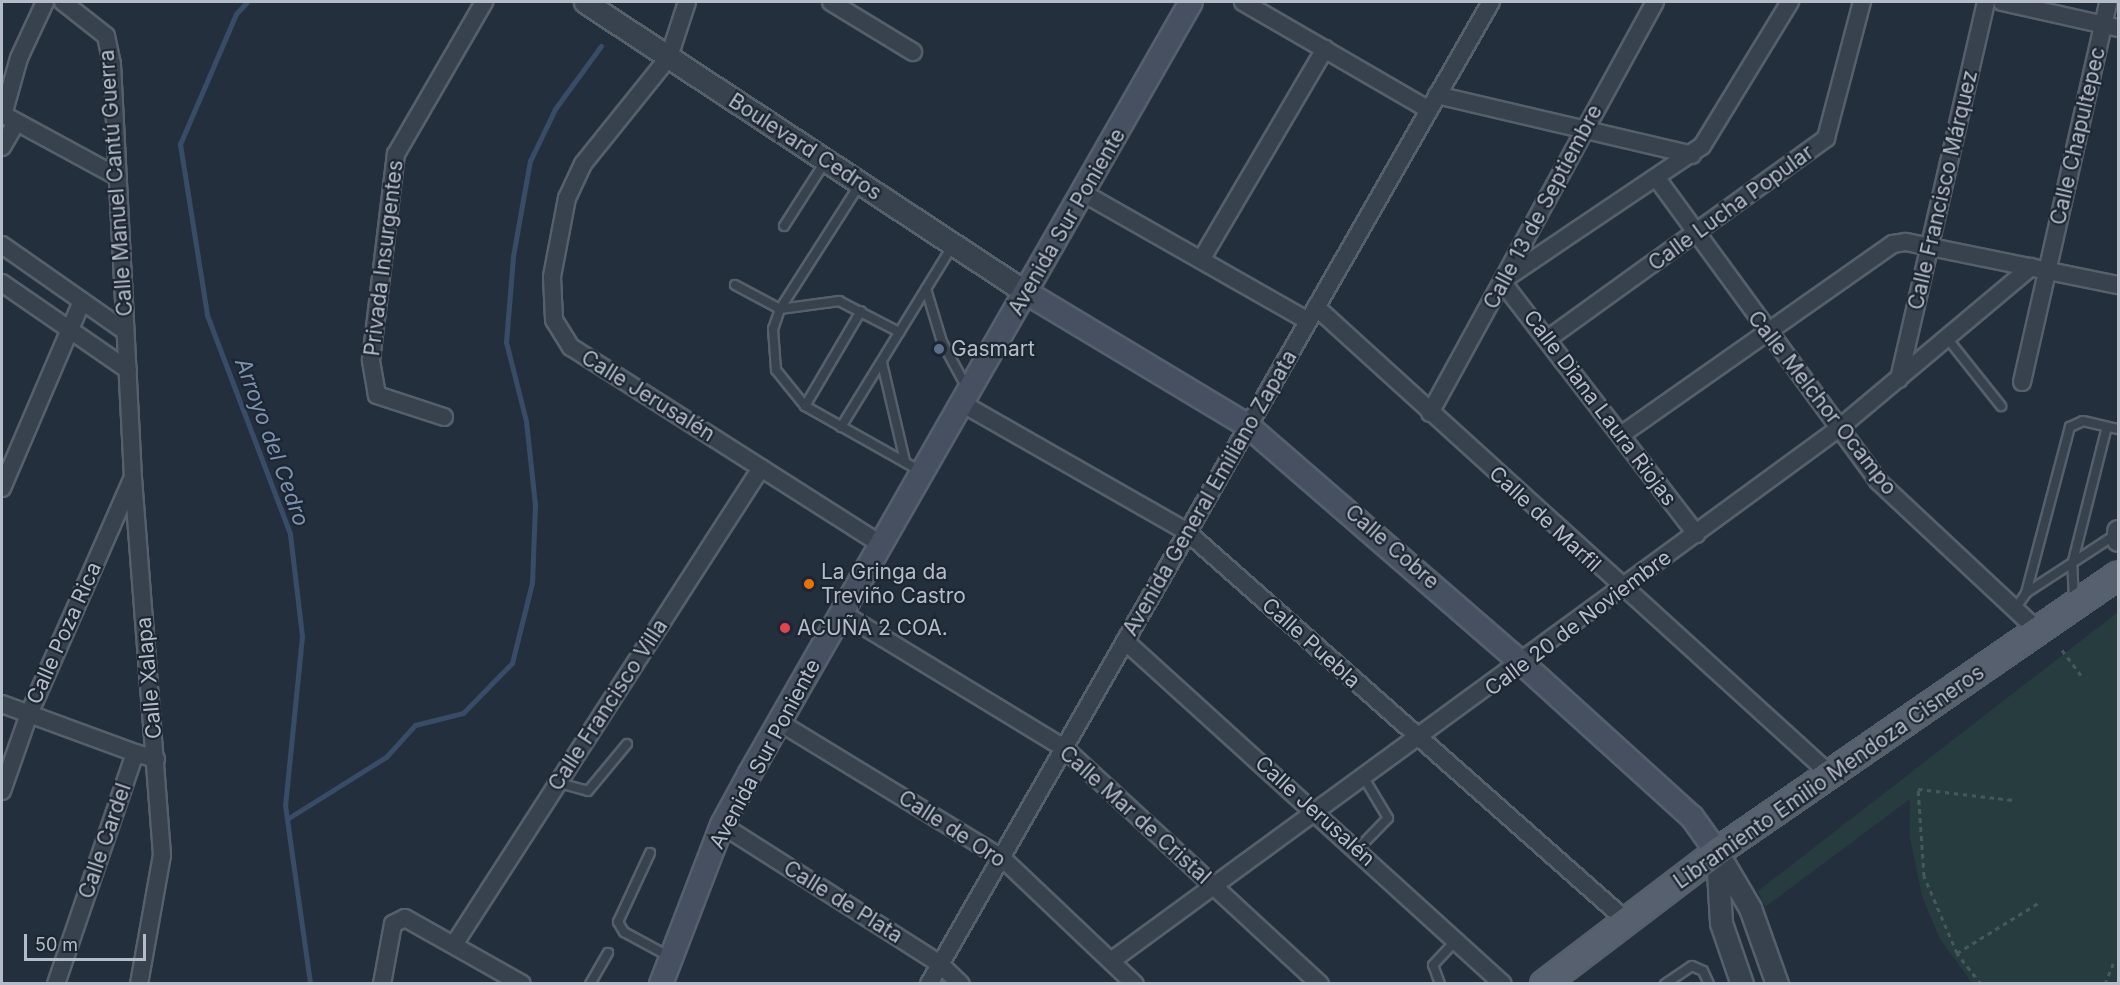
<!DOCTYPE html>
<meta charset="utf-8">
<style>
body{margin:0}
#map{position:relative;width:2120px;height:985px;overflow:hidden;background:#242f3e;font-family:Inter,sans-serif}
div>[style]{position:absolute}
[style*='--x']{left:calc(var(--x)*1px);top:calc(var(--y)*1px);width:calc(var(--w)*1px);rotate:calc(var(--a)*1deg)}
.green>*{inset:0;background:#263c3f}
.stream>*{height:5px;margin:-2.5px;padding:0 2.5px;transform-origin:2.5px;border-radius:2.5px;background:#394c67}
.path>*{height:3px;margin-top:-1.5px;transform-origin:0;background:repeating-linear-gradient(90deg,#44595c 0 4.5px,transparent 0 9px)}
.roads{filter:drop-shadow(2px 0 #565f6c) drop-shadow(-2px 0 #565f6c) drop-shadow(0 2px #565f6c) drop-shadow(0 -2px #565f6c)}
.service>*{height:8px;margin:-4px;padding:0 4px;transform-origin:4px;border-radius:4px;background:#38414e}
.minor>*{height:16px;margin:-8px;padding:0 8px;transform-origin:8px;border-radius:8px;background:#38414e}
.tertiary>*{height:21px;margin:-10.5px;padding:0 10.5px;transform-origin:10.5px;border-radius:10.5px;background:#38414e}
.secondary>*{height:22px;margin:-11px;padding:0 11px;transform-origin:11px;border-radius:11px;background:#465061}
.primary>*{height:26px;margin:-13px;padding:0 13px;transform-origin:13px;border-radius:13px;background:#56606e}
.dots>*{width:16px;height:16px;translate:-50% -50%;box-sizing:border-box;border:3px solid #1d2633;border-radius:50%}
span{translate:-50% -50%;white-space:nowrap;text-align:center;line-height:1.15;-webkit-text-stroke:4.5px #1d2633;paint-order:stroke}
.street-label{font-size:21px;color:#b4bcc9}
.poi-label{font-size:21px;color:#b4bcc9}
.left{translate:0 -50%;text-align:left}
.water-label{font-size:22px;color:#7c92b1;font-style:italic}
.frame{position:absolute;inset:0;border:3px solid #b4bcc9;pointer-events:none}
.scale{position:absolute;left:24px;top:934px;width:122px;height:27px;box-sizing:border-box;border:3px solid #b4bcc9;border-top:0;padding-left:8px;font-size:18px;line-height:21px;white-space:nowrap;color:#b4bcc9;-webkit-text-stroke:4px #1d2633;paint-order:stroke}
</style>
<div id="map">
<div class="green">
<div style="clip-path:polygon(2118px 612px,2118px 983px,1972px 983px,1940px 939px,1922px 896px,1910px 838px,1910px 799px,1765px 907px,1758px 891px)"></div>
</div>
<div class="stream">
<div style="--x:247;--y:2;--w:16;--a:133"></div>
<div style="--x:236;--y:14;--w:142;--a:113.3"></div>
<div style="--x:180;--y:144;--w:173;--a:81"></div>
<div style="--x:207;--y:315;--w:234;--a:69.2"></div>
<div style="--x:290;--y:534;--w:103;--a:83.3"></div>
<div style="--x:302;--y:636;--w:170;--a:95.7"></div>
<div style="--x:285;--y:805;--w:181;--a:82"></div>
<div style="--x:287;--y:819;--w:117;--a:-32.1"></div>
<div style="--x:386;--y:757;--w:43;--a:-47.8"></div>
<div style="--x:415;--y:725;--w:49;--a:-14"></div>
<div style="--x:463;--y:713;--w:70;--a:-45.6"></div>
<div style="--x:512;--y:663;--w:82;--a:-76"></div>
<div style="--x:532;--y:583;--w:78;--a:-87.8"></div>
<div style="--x:535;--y:505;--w:84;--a:-96.1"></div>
<div style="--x:526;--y:421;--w:81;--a:-104.2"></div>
<div style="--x:506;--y:342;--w:86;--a:-85.3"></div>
<div style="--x:513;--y:256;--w:97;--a:-79.9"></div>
<div style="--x:530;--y:161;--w:58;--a:-64.3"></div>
<div style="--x:555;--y:109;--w:78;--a:-53.9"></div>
</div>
<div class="path">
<div style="--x:2062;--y:650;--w:34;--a:53"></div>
<div style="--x:1957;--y:953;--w:97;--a:-31.6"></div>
<div style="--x:1981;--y:984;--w:39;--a:-128"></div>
<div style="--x:1957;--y:953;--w:84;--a:-113.2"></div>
<div style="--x:1924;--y:876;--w:87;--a:-93.9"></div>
<div style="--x:1918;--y:789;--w:96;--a:6.6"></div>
<div style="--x:2105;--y:984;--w:22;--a:-68"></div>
</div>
<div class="roads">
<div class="service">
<div style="--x:860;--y:184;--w:148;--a:122.6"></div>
<div style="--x:780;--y:309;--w:21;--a:109"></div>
<div style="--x:773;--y:329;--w:41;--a:85.8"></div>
<div style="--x:776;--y:370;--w:46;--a:51.1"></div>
<div style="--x:805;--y:406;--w:134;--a:29.4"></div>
<div style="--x:784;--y:226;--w:76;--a:-57.4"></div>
<div style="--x:735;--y:285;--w:51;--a:28.1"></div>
<div style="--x:780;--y:309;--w:60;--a:-7.7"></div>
<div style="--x:839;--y:301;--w:68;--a:27.3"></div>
<div style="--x:926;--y:289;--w:55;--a:73.2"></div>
<div style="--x:942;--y:342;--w:52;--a:61.5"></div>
<div style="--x:1947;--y:338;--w:87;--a:51.5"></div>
<div style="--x:882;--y:363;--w:101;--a:76.8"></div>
<div style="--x:805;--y:406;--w:110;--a:-59.5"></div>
<div style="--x:841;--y:427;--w:214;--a:-58.4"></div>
<div style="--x:2026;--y:593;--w:106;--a:-33.1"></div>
<div style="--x:2074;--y:599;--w:34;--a:-93"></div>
<div style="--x:2072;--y:565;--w:142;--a:-75.8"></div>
<div style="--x:2015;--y:609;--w:19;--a:-55"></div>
<div style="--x:2026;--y:593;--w:172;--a:-75.2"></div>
<div style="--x:2070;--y:427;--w:14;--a:-25"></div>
<div style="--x:2083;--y:421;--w:36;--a:13"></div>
<div style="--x:559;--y:783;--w:30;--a:15"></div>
<div style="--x:588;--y:791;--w:61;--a:-50.3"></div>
<div style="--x:1358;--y:849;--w:43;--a:-45.9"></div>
<div style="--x:1388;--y:818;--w:47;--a:-121"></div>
<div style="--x:650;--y:853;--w:76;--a:114.9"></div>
<div style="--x:618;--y:922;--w:12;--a:59"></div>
<div style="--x:624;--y:932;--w:52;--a:28.5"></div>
<div style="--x:590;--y:984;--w:36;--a:-60"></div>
<div style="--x:1440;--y:984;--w:20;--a:-110"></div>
<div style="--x:1433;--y:965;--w:35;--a:-47"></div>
<div style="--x:1665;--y:984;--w:32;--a:-34"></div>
<div style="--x:1692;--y:966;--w:12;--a:24"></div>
<div style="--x:1703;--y:971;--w:14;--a:65"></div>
</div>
<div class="minor">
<div style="--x:63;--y:2;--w:55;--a:38.3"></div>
<div style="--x:106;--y:36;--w:29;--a:78"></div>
<div style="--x:112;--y:64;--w:415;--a:87.1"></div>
<div style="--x:133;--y:478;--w:378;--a:85.6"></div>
<div style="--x:162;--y:855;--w:131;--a:100.1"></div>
<div style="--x:687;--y:2;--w:58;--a:108.1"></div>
<div style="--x:669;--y:57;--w:137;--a:128.8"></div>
<div style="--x:583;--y:164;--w:38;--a:115"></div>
<div style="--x:567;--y:198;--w:80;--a:100.8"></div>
<div style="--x:552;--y:277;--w:43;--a:87.3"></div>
<div style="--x:554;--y:320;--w:32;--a:58"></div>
<div style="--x:571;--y:347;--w:370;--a:32.5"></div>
<div style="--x:831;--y:2;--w:96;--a:31.4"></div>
<div style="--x:1243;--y:2;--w:215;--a:30.1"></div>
<div style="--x:2002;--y:2;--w:119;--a:12.6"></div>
<div style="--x:1437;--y:95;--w:262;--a:13.2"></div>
<div style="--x:2;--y:114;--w:132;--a:28.5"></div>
<div style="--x:3;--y:115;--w:59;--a:-74.3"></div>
<div style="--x:19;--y:58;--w:62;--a:-65.1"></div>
<div style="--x:2;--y:147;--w:28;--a:-60"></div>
<div style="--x:1658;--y:180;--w:373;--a:53.8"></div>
<div style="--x:1878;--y:481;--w:218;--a:43.1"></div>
<div style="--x:1083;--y:193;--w:259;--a:29.6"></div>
<div style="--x:2;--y:245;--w:150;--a:35"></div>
<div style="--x:1201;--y:260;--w:245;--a:-59.6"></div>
<div style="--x:1506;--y:278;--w:236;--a:-34"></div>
<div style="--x:1702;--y:146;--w:169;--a:-58.6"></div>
<div style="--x:2;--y:283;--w:153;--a:34.6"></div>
<div style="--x:1503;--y:283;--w:317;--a:52.4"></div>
<div style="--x:1316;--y:307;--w:696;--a:42.26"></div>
<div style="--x:1549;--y:338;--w:342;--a:-35.8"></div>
<div style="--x:1826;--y:138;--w:141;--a:-75.2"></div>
<div style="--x:1899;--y:379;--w:387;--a:-77"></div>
<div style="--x:2022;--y:382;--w:390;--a:-77.2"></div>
<div style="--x:963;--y:404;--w:258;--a:29.7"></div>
<div style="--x:1187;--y:532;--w:590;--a:41.5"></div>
<div style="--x:1430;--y:413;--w:469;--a:-61.3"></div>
<div style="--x:444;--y:417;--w:71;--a:-161.8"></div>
<div style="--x:377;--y:395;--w:36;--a:-100"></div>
<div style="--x:371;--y:360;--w:208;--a:-83.1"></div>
<div style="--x:396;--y:154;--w:176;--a:-59.9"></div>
<div style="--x:1621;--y:435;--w:332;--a:-35.1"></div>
<div style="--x:1893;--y:244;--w:13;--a:-9"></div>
<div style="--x:1906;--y:242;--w:216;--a:11.5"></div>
<div style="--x:2;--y:488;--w:203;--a:-66.8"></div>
<div style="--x:842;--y:613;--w:260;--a:31.3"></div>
<div style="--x:1064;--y:748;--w:348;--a:42.7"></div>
<div style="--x:1125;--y:641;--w:510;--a:42.22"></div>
<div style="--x:2;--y:704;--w:142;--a:20.2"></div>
<div style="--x:779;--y:722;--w:261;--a:31.4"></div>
<div style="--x:1002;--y:858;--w:183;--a:43.5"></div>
<div style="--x:2;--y:791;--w:82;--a:-70.7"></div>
<div style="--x:29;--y:714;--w:257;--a:-66.3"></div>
<div style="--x:722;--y:825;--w:259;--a:32.5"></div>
<div style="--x:940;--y:964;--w:29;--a:44"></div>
<div style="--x:455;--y:943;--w:565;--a:-57.21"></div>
<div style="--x:1111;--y:961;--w:901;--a:-36.2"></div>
<div style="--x:1838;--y:429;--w:252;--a:-40"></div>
<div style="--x:56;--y:984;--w:244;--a:-71.1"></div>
<div style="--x:135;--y:753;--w:22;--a:16"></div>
<div style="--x:382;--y:984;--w:61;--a:-79.6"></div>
<div style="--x:393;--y:924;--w:13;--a:-27"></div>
<div style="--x:405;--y:918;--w:134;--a:29.4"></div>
<div style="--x:929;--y:984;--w:1131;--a:-60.22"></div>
</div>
<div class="tertiary">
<div style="--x:585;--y:2;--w:529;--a:33.36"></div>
<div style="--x:2118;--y:531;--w:9;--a:90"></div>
<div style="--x:1717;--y:852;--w:65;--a:59.5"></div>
<div style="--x:1750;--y:908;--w:81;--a:70.4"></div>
<div style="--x:1717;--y:855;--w:68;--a:86.6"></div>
<div style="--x:1721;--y:923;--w:65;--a:71"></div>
</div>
<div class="secondary">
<div style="--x:1027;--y:293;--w:258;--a:31"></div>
<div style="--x:1248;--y:426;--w:364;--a:40.9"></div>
<div style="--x:1523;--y:664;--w:228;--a:42.2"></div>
<div style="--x:1692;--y:817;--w:43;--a:54.5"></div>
<div style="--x:661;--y:984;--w:170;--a:-69"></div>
<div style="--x:722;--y:825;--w:57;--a:-61.6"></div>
<div style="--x:749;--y:775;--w:890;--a:-60.24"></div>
</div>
<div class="primary">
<div style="--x:1544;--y:984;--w:218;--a:-37.3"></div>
<div style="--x:1717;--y:852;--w:487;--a:-34.6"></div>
</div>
</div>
<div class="dots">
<div style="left:939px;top:349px;background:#5c6f8a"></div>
<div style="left:809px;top:584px;background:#e8710a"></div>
<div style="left:785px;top:628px;background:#e0444e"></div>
</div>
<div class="street-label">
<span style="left:2078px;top:136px;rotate:-77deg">Calle Chapultepec</span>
<span style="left:805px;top:147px;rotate:33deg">Boulevard Cedros</span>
<span style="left:116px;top:183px;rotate:-94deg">Calle Manuel Cantú Guerra</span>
<span style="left:1943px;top:190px;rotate:-77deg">Calle Francisco Márquez</span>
<span style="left:1543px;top:207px;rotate:-62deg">Calle 13 de Septiembre</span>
<span style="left:1731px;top:208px;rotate:-36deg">Calle Lucha Popular</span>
<span style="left:1067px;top:222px;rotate:-60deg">Avenida Sur Poniente</span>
<span style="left:384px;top:258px;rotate:-83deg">Privada Insurgentes</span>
<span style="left:648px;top:396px;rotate:32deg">Calle Jerusalén</span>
<span style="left:1822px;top:403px;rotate:52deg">Calle Melchor Ocampo</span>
<span style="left:1600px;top:408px;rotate:53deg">Calle Diana Laura Riojas</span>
<span style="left:1210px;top:493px;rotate:-60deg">Avenida General Emiliano Zapata</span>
<span style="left:1545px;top:519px;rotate:43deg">Calle de Marfil</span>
<span style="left:1392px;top:547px;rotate:41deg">Calle Cobre</span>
<span style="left:1578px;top:623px;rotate:-37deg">Calle 20 de Noviembre</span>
<span style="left:64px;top:633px;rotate:-66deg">Calle Poza Rica</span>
<span style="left:1311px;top:643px;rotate:42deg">Calle Puebla</span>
<span style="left:149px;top:678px;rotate:-95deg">Calle Xalapa</span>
<span style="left:608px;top:705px;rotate:-57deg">Calle Francisco Villa</span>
<span style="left:765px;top:754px;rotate:-62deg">Avenida Sur Poniente</span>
<span style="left:1829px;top:777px;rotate:-35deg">Libramiento Emilio Mendoza Cisneros</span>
<span style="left:1315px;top:811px;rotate:42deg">Calle Jerusalén</span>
<span style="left:1135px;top:815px;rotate:42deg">Calle Mar de Cristal</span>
<span style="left:952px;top:829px;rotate:33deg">Calle de Oro</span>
<span style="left:105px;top:841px;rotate:-71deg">Calle Cardel</span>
<span style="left:843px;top:902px;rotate:32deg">Calle de Plata</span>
</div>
<div class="poi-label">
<span class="left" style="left:951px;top:349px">Gasmart</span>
<span class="left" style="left:821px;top:584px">La Gringa da<br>Treviño Castro</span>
<span class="left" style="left:797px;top:628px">ACUÑA 2 COA.</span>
</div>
<div class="water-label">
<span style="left:272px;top:442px;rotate:70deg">Arroyo del Cedro</span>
</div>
<div class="frame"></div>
<div class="scale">50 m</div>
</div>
